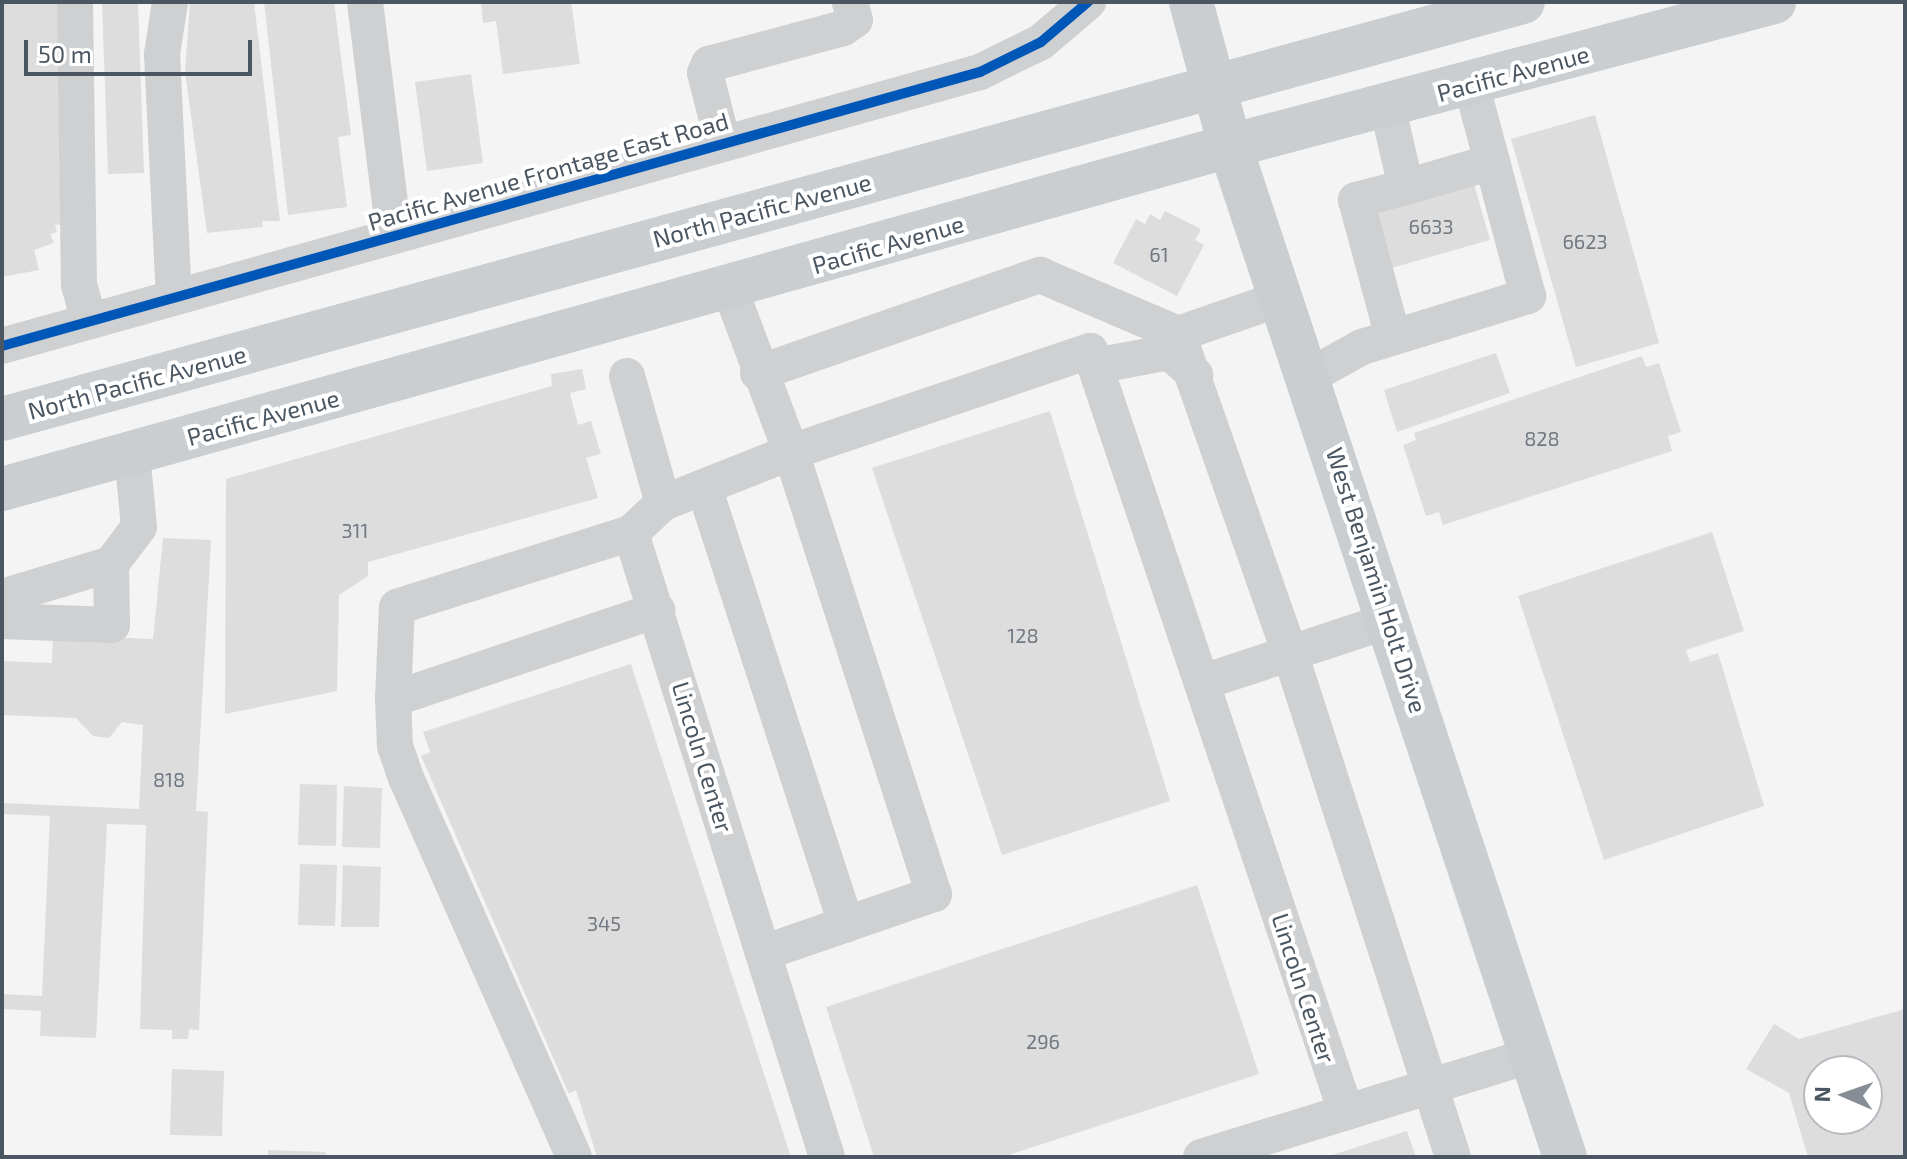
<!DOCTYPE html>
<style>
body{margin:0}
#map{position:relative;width:1907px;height:1159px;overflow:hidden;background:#f4f4f4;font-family:"Exo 2",sans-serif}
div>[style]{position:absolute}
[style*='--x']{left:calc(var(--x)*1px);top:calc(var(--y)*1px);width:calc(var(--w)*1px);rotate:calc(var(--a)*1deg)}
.building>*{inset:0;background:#ddddde}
.minor>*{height:36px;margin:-18px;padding:0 18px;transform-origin:18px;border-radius:18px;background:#ced0d2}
.major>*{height:44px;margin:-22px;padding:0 22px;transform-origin:22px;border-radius:22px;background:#caced1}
.cycleway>*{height:10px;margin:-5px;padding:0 5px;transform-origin:5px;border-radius:5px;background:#0057b8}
span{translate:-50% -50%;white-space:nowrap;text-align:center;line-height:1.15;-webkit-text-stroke:8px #fff;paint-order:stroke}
.number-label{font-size:20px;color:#707881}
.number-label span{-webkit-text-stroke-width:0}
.street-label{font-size:24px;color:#4a5661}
.frame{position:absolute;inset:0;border:4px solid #4a5661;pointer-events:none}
.north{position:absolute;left:1803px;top:1055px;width:80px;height:80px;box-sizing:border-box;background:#fff;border:2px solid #b7bbc0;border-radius:50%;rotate:272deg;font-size:22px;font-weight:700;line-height:32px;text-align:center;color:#4a5661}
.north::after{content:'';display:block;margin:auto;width:28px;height:36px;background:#868d94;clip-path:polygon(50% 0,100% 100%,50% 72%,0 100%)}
.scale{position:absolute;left:24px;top:40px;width:228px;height:36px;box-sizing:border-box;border:4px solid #4a5661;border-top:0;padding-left:10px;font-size:24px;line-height:28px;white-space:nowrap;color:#4a5661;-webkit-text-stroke:6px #fff;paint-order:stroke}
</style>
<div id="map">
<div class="building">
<div style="clip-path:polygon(2px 2px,57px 2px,65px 224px,55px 225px,57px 232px,50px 234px,54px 243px,34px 250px,39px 270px,2px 277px)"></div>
<div style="clip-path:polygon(102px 2px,138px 2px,144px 173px,108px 174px)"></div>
<div style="clip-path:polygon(190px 2px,254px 2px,280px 221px,262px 221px,263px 227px,207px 233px,185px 72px)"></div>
<div style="clip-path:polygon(264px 2px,334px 2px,351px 135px,338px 137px,347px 207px,288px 215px)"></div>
<div style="clip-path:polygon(481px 2px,571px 2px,580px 64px,503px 74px,496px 21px,483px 23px)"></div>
<div style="clip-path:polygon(471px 74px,483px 163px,427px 171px,415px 82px)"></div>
<div style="clip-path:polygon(1595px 115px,1659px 343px,1576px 367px,1511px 139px)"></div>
<div style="clip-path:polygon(1474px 184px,1490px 240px,1388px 269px,1372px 212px)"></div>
<div style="clip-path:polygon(1165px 211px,1201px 229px,1195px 240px,1204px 245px,1177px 296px,1113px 263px,1136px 219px,1145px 224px,1150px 214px,1160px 220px)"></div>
<div style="clip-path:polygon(1496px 353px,1510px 393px,1397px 432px,1384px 390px)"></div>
<div style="clip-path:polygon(1642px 356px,1646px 367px,1659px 363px,1681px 432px,1668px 436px,1672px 451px,1443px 525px,1439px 512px,1426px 516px,1403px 445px,1416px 440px,1414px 433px)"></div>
<div style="clip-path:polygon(582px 369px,586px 389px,570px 393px,578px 425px,591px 421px,601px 454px,586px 458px,598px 498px,368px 562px,368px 576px,339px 595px,337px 691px,225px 714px,226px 479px,552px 386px,551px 374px)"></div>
<div style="clip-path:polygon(1050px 411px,1170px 801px,1002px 855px,872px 468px)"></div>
<div style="clip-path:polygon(1712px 532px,1744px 631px,1686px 650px,1690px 662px,1718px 653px,1764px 806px,1604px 860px,1518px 596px)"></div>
<div style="clip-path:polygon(163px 538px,211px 540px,196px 811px,208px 812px,199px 1030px,189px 1029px,188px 1039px,172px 1039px,172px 1030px,140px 1029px,146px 825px,107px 824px,96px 1038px,40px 1036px,41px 1011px,2px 1009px,2px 994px,42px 996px,50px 816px,2px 814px,2px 803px,139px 809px,143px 725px,122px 722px,109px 738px,93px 736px,76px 718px,2px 715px,2px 661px,52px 663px,53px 635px,153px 639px)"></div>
<div style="clip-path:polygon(631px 664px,791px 1157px,597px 1157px,576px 1090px,569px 1094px,421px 756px,430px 752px,423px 732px)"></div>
<div style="clip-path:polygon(300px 784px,337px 785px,336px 846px,298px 845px)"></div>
<div style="clip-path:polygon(344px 786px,382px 788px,380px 848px,342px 847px)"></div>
<div style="clip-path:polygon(300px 864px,337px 865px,335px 926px,298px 925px)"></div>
<div style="clip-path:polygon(343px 865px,381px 867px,379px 927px,341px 927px)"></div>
<div style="clip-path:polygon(1197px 885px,1259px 1074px,1002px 1157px,874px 1157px,826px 1007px)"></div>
<div style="clip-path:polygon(evenodd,1905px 1009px,1905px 1157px,1808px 1157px,1789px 1093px,1746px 1069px,1774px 1024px,1799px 1039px,1905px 1009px,1819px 1071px,1867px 1071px,1867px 1119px,1819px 1119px,1819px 1071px)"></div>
<div style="clip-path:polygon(172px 1069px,224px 1071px,222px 1136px,170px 1135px)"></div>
<div style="clip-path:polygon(1407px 1131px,1416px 1157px,1329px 1157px,1329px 1156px)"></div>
<div style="clip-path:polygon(268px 1150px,326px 1152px,325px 1157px,268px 1157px)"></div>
</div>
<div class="minor">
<div style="--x:75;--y:2;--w:283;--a:89.2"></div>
<div style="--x:79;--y:285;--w:37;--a:74"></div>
<div style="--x:170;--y:2;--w:53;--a:98.7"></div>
<div style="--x:162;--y:54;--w:243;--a:87.2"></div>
<div style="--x:365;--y:2;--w:235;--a:82.9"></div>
<div style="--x:1387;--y:105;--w:84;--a:77"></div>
<div style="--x:1406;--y:187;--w:52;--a:165.4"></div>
<div style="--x:1356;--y:200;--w:142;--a:74.9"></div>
<div style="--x:723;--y:143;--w:72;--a:-104.4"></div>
<div style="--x:705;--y:73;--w:10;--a:-66"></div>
<div style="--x:709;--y:64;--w:139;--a:-15"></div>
<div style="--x:843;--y:28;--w:14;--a:-34"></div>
<div style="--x:855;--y:20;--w:19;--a:-106"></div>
<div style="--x:1406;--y:187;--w:90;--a:-16.2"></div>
<div style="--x:730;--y:289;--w:174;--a:69.5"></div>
<div style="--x:791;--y:452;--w:465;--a:72.1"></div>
<div style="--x:934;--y:894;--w:181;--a:161"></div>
<div style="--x:1282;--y:298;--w:110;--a:160.9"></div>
<div style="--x:1178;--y:334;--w:338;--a:70.7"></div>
<div style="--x:1290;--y:653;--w:530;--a:72.08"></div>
<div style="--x:2;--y:346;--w:1016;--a:-15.65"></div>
<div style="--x:980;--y:72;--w:68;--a:-26.2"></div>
<div style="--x:1041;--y:42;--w:62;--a:-40.4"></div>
<div style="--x:1095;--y:366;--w:75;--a:-10.7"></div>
<div style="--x:1169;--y:352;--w:35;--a:41"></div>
<div style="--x:758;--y:373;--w:299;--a:-19.2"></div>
<div style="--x:1040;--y:275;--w:150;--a:23.1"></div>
<div style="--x:627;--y:376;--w:132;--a:74.2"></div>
<div style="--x:1308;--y:377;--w:62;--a:-29.1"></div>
<div style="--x:1362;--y:347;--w:174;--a:-17.1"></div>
<div style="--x:1528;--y:296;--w:220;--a:-105"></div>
<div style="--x:705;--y:490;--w:457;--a:72"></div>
<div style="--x:631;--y:533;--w:245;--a:162.5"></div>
<div style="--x:397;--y:607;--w:92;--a:92.5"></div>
<div style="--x:393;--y:699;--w:279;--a:-18.6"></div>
<div style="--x:2;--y:597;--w:114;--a:-16.8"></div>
<div style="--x:111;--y:564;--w:46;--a:-52.9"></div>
<div style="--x:139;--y:527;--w:74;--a:-95.4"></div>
<div style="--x:2;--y:621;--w:110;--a:2.1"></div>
<div style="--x:112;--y:625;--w:61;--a:-90.9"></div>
<div style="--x:1203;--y:682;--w:198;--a:-18.3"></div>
<div style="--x:393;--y:699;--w:47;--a:87.6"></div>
<div style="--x:395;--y:746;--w:36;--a:71"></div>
<div style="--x:407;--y:780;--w:412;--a:66.1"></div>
<div style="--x:827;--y:1157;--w:654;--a:-107.44"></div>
<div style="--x:631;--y:533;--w:44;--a:-43.2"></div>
<div style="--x:663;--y:503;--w:138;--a:-21.7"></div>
<div style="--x:791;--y:452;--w:316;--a:-18.7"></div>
<div style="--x:1090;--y:351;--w:803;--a:71.41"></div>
<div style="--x:1201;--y:1157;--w:346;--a:-17.1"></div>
</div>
<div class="major">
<div style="--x:1191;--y:2;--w:149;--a:74.8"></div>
<div style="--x:1230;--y:146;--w:1065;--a:71.67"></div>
<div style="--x:2;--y:419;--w:1577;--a:-15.33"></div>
<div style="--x:2;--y:489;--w:1275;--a:-15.61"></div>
<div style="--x:1230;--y:146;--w:563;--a:-14.83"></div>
</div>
<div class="cycleway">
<div style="--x:2;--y:346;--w:1016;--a:-15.65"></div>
<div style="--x:980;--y:72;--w:68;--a:-26.2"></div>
<div style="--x:1041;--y:42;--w:62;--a:-40.4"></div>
</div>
<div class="number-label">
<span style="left:1431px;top:226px">6633</span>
<span style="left:1585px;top:241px">6623</span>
<span style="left:1159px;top:254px">61</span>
<span style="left:1542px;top:438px">828</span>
<span style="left:355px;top:530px">311</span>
<span style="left:1023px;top:635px">128</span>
<span style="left:169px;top:779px">818</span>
<span style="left:604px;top:923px">345</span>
<span style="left:1043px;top:1041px">296</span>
</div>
<div class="street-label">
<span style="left:1513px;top:73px;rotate:-15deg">Pacific Avenue</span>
<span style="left:548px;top:171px;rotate:-16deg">Pacific Avenue Frontage East Road</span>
<span style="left:762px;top:210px;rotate:-15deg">North Pacific Avenue</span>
<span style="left:888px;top:244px;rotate:-16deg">Pacific Avenue</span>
<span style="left:137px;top:382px;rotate:-15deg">North Pacific Avenue</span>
<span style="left:263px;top:417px;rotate:-15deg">Pacific Avenue</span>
<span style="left:1377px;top:580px;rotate:72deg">West Benjamin Holt Drive</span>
<span style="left:703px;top:757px;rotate:73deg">Lincoln Center</span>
<span style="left:1304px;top:988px;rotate:72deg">Lincoln Center</span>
</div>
<div class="frame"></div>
<div class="north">N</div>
<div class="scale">50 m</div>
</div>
